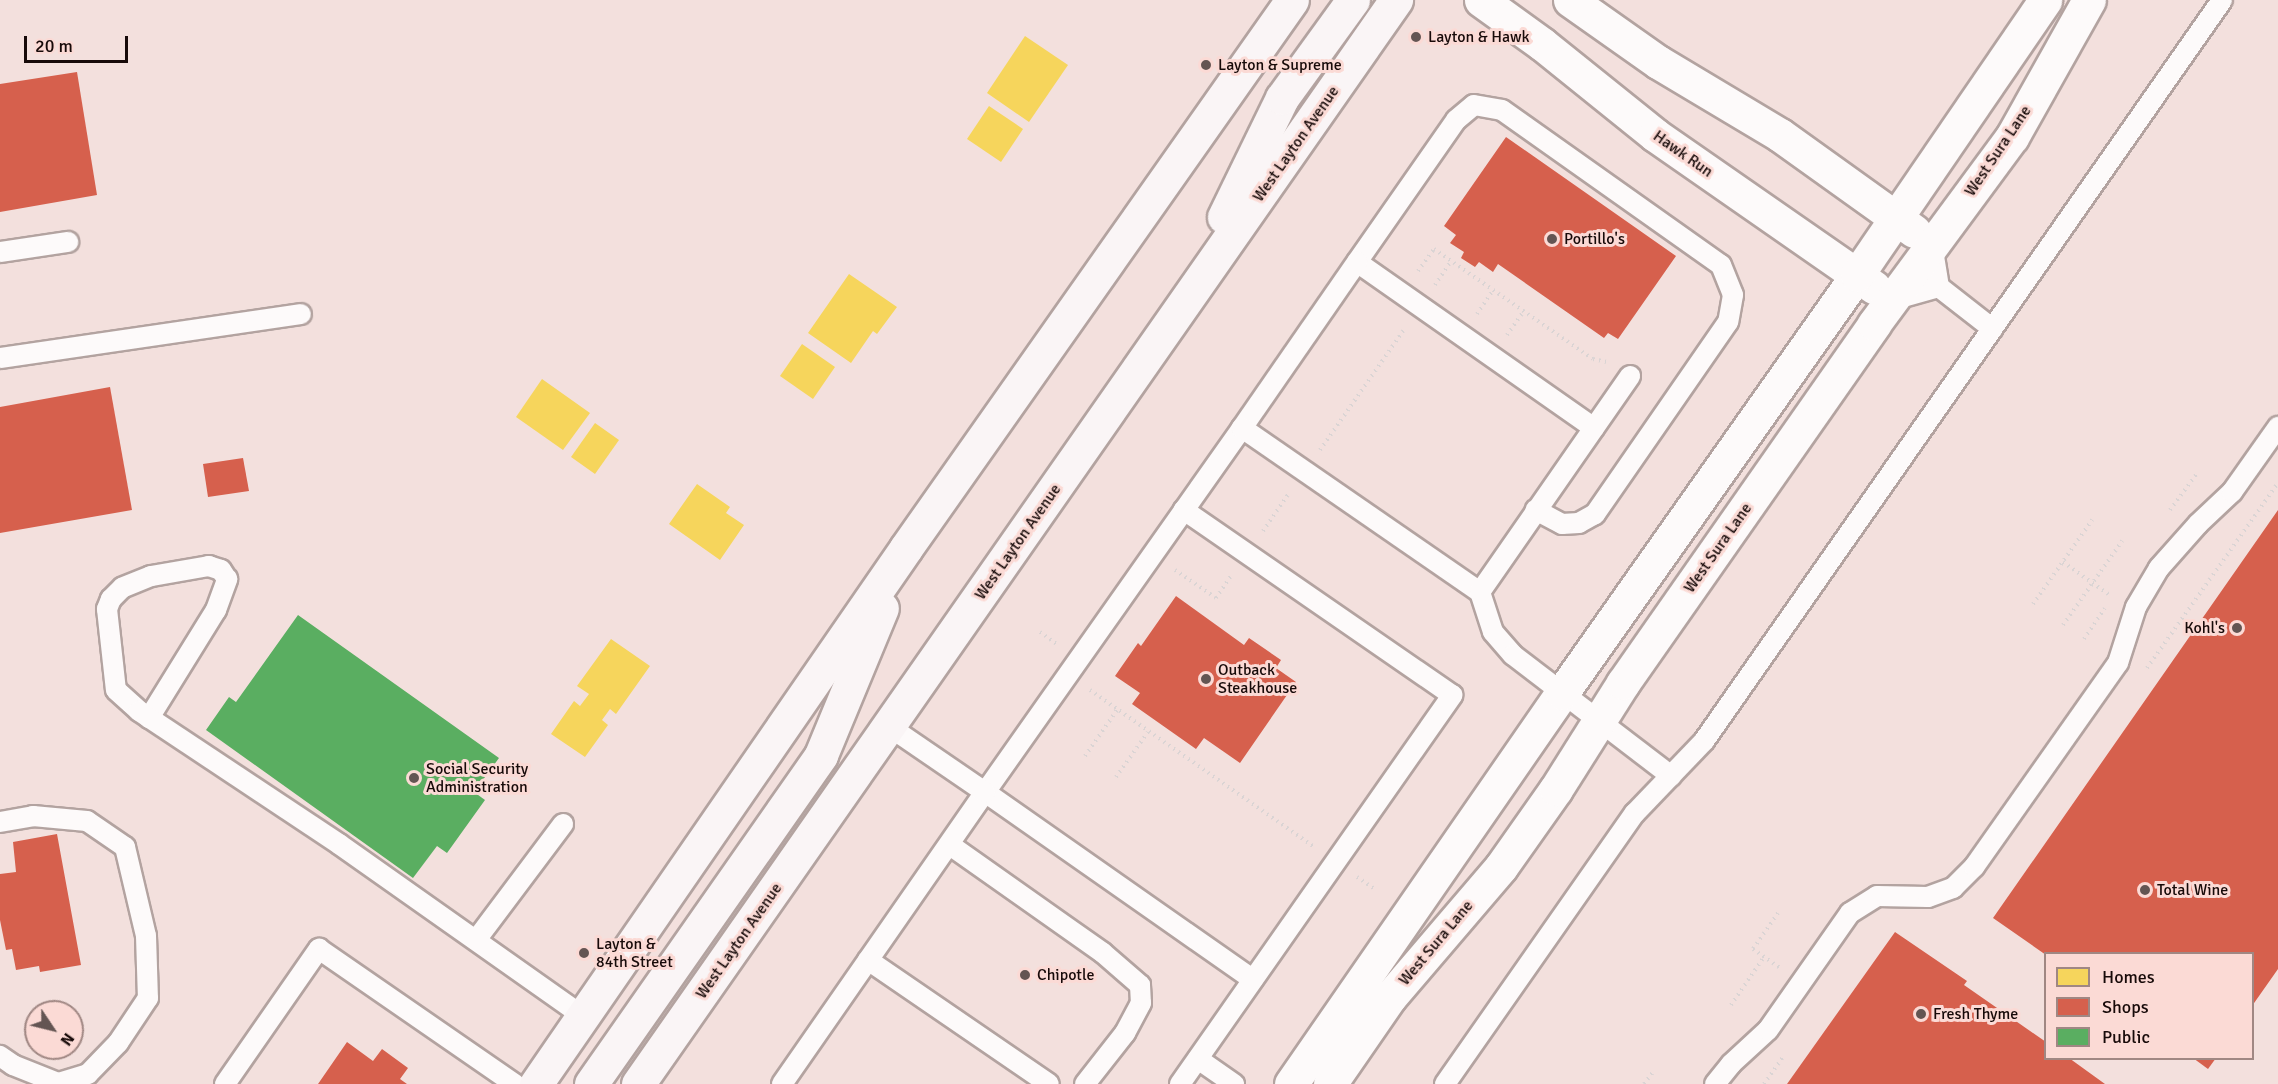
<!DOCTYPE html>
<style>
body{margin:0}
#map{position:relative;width:2278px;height:1084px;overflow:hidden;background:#f3e0dd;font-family:Signika,sans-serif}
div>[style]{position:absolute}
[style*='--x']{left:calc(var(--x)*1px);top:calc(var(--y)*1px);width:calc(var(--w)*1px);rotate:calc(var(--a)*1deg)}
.homes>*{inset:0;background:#f6d55c}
.shops>*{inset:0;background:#d6604d}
.public>*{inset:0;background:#5aae61}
.path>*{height:4px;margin-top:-2px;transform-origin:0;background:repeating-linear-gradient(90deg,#dad4d4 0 1.5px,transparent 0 6px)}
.roads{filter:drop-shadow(2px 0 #b3a3a0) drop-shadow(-2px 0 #b3a3a0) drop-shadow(0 2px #b3a3a0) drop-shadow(0 -2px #b3a3a0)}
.lane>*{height:20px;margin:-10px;padding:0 10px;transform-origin:10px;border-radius:10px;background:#fdfafa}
.street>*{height:33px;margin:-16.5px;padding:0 16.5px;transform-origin:16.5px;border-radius:16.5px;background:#fdfafa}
.secondary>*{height:33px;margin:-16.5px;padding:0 16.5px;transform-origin:16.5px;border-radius:16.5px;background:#faf5f6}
.dots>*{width:16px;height:16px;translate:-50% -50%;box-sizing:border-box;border:3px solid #fbdad5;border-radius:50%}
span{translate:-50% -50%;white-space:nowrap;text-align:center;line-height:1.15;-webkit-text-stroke:6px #fbdad5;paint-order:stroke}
.poi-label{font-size:16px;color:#170a09}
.left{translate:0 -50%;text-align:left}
.right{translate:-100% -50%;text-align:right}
.street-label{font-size:16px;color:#170a09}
.legend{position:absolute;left:2044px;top:952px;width:210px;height:108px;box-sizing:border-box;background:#fbdad5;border:2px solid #a08783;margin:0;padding:8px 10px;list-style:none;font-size:18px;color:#170a09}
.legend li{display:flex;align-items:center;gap:12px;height:30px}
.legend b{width:30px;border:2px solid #a08783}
.north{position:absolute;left:24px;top:1000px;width:60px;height:60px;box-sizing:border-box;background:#fbdad5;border:2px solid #a08783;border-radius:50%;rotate:125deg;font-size:16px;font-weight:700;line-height:24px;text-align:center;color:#170a09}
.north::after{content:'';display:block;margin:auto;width:21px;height:27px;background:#645553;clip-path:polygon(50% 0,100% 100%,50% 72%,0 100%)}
.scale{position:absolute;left:24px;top:36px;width:104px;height:27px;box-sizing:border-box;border:3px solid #170a09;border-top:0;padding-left:8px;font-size:18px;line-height:21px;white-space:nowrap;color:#170a09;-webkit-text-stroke:4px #fbdad5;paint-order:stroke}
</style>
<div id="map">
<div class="homes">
<div style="clip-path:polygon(1025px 36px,1068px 65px,1029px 122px,987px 93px)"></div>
<div style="clip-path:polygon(989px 106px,1023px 129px,1001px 162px,967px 139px)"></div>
<div style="clip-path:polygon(849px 274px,897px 307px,877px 334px,873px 331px,851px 363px,808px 333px)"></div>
<div style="clip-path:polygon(802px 344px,835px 367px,813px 399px,780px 376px)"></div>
<div style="clip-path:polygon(542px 379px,590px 413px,563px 450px,516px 417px)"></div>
<div style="clip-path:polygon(595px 423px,619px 440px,595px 474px,571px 457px)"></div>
<div style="clip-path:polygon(697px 484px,730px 507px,726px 513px,744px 525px,720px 560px,669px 524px)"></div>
<div style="clip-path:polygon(611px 639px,650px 666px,616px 714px,610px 709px,602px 720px,608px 725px,585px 757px,551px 734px,574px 701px,580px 706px,589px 694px,577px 686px)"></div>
</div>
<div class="shops">
<div style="clip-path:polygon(77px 72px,97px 195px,0 212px,0 84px)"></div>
<div style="clip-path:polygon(1506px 137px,1676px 256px,1618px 339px,1608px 333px,1604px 338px,1498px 264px,1493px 272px,1479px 262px,1475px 267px,1461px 258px,1464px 252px,1450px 243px,1456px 235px,1444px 226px)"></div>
<div style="clip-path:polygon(110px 387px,132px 510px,0 533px,0 407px)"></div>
<div style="clip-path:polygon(243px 458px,249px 491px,208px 497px,203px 464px)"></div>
<div style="clip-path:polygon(2278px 510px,2278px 969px,2252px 1006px,2252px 954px,2046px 955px,1993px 918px)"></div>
<div style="clip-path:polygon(1176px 596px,1244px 645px,1249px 638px,1281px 660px,1276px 668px,1296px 682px,1240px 763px,1204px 738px,1196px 749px,1132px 704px,1140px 693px,1115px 676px,1138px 643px,1141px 646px)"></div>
<div style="clip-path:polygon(57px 834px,81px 965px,40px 972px,39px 966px,16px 970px,12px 949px,6px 950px,0 920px,0 874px,16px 872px,13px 842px)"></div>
<div style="clip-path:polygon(1895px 932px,1967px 981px,1964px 985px,2046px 1042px,2046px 1058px,2069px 1058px,2105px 1084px,1787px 1084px)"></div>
<div style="clip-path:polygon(347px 1042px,373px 1061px,382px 1049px,408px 1068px,400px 1079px,407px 1084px,318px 1084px)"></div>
<div style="clip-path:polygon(2193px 1058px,2216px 1058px,2208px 1069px)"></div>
</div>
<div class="public">
<div style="clip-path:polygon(298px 615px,499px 758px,474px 792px,485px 800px,447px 853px,437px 846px,413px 878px,206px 730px,229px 697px,236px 702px)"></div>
</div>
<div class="path">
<div style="--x:1418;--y:271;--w:27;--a:-54"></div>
<div style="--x:1434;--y:249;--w:193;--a:34.7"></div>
<div style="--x:1593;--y:359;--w:14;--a:12"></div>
<div style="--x:1435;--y:285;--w:29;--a:-56"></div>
<div style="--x:1477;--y:314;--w:29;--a:-56"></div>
<div style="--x:1507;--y:335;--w:29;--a:-55"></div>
<div style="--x:1320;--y:450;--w:149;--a:-55.1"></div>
<div style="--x:2170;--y:510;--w:47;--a:-53.6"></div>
<div style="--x:1263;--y:531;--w:46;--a:-55.6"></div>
<div style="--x:2063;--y:562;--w:59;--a:35.3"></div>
<div style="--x:1175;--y:570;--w:50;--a:34.3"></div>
<div style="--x:1216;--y:598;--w:27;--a:-56"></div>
<div style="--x:2033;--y:604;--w:103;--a:-54.9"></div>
<div style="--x:2063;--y:625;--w:103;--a:-54.9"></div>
<div style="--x:1040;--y:632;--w:22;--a:36"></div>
<div style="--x:2084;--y:639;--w:37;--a:-56"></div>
<div style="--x:2147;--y:668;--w:227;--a:-54.7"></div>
<div style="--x:1090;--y:690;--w:274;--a:35"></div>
<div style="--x:1085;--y:756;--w:56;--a:-55.2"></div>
<div style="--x:1116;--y:777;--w:55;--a:-54.6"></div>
<div style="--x:1357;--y:877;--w:23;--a:34"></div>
<div style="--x:1778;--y:913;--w:44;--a:124.8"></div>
<div style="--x:1753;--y:949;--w:32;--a:35"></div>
<div style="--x:1731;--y:1005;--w:58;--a:-55.5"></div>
<div style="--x:1644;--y:1084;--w:15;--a:-53"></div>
<div style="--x:1764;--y:1084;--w:35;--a:-55"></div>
</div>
<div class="roads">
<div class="lane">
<div style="--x:0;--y:252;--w:69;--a:-8.4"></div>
<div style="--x:1357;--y:262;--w:173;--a:-55.1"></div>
<div style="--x:1456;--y:120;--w:23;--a:-40"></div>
<div style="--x:1474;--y:105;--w:28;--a:10"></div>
<div style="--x:1502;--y:110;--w:268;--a:35.3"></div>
<div style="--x:1721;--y:265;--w:32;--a:68"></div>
<div style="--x:1733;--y:295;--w:27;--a:100"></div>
<div style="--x:1728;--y:322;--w:234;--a:124.7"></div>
<div style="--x:1595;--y:514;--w:18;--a:151"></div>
<div style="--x:1579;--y:523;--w:17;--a:177"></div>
<div style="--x:1562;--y:524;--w:30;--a:-152"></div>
<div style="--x:1939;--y:287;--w:68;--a:37.9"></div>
<div style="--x:1892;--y:300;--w:49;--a:-15.5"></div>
<div style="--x:1939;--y:287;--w:44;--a:-99.2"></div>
<div style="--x:0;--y:358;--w:304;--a:-8.3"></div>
<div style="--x:1242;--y:428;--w:446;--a:125.2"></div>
<div style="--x:985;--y:792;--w:327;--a:35"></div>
<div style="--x:1594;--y:428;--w:289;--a:-145"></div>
<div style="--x:1357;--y:262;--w:202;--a:124.7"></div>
<div style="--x:1242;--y:428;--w:289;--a:34.6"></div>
<div style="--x:1480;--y:592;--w:42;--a:72"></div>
<div style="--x:1493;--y:632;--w:30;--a:49"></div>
<div style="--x:1513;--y:655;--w:199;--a:37.4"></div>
<div style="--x:1480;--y:592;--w:263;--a:-55.2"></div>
<div style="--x:149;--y:718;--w:127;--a:-58.2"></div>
<div style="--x:216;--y:610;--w:33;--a:-70"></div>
<div style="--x:227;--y:579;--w:11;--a:-124"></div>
<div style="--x:221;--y:570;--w:13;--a:-162"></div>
<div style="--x:209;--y:566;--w:59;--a:170.2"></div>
<div style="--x:151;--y:576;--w:31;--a:158"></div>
<div style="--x:122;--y:588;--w:16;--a:135"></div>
<div style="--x:111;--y:599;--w:11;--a:112"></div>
<div style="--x:107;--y:609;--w:81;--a:83.7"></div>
<div style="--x:116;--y:690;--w:31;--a:42"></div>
<div style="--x:139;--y:711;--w:240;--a:33.6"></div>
<div style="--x:339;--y:844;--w:299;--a:35.2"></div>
<div style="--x:0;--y:822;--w:34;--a:-10"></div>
<div style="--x:33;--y:816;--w:54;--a:5.3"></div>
<div style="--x:87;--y:821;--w:46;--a:34.4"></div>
<div style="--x:125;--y:847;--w:91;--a:76.7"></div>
<div style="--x:146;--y:936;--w:62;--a:88.2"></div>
<div style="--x:148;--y:998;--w:54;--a:123.7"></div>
<div style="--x:118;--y:1043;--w:43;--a:134.1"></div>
<div style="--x:88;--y:1074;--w:31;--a:163"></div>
<div style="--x:58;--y:1083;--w:48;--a:-158.2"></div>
<div style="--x:13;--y:1065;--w:16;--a:-145"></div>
<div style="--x:950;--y:845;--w:187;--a:35.2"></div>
<div style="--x:1103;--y:953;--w:49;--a:40.9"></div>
<div style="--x:1140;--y:985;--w:18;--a:87"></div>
<div style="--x:1141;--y:1003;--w:34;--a:118"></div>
<div style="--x:1125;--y:1033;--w:65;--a:128.1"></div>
<div style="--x:476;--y:940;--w:145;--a:-53.1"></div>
<div style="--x:868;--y:960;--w:219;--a:34.4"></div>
<div style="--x:1198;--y:1059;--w:44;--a:34.8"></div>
<div style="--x:225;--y:1084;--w:165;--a:-55.2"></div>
<div style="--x:319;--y:949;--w:238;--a:34.6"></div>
<div style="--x:782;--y:1084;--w:356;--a:-55.2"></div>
<div style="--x:985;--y:792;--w:115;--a:-145.6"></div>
<div style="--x:1180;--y:1084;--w:475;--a:-55"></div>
<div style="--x:1452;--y:695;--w:326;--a:-145.4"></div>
<div style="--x:1445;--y:1084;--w:331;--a:-55"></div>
<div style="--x:1635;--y:813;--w:100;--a:-46.2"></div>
<div style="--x:1704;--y:741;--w:904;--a:-55.04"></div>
<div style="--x:1715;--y:1084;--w:26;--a:-51"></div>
<div style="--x:1731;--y:1064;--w:50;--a:-42.6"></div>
<div style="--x:1768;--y:1030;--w:143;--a:-55"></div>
<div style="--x:1850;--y:913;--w:32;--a:-32"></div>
<div style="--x:1877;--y:896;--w:51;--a:1.1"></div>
<div style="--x:1928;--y:897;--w:27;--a:-20"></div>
<div style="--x:1953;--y:888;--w:30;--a:-45"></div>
<div style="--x:1974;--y:867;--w:250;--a:-54.8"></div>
<div style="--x:2118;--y:663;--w:59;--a:-72.2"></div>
<div style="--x:2136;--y:607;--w:45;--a:-59.5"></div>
<div style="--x:2159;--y:568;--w:59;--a:-48.4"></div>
<div style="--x:2198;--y:524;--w:47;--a:-43.3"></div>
<div style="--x:2232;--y:492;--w:80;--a:-54.7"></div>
</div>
<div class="street">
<div style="--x:1481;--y:0;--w:75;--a:35.8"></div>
<div style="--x:1542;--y:44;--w:145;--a:38.8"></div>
<div style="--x:1655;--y:135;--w:267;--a:34.8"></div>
<div style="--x:1570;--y:0;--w:108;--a:35.2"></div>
<div style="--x:1658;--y:62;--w:142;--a:30.9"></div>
<div style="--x:1780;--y:135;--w:165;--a:35.6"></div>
<div style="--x:1291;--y:1084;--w:476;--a:-55.3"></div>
<div style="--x:1562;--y:693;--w:512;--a:-54.79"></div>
<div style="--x:1857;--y:275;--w:333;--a:-55.6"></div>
<div style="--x:1330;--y:1084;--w:106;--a:-55.4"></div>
<div style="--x:1390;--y:997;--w:171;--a:-49.5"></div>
<div style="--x:1501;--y:867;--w:95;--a:-54.8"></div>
<div style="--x:1556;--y:789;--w:125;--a:-57.7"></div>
<div style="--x:1623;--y:683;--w:438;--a:-55"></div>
<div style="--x:1874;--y:324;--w:232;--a:-53.6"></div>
<div style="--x:2012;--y:137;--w:157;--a:-60.7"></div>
</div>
<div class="secondary">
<div style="--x:1224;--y:217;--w:132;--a:-64"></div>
<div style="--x:1282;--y:98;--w:121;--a:-54.1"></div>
<div style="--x:536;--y:1084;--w:651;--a:-55.38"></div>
<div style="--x:906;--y:548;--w:670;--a:-54.84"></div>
<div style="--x:591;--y:1084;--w:401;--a:-55"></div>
<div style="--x:821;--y:755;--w:159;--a:-67.5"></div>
<div style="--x:638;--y:1084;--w:1323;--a:-55.04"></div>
</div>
</div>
<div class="dots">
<div style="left:1416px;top:37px;background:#645553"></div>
<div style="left:1206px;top:65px;background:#645553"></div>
<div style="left:1552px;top:239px;background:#645553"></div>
<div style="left:2237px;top:628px;background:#645553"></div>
<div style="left:1206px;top:679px;background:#645553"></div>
<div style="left:414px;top:778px;background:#645553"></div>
<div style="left:2145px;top:890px;background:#645553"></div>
<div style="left:584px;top:953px;background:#645553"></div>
<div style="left:1025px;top:975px;background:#645553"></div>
<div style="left:1921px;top:1014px;background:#645553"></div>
</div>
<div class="poi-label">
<span class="left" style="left:1428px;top:37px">Layton &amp; Hawk</span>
<span class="left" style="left:1218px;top:65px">Layton &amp; Supreme</span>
<span class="left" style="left:1564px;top:239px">Portillo's</span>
<span class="right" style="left:2225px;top:628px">Kohl's</span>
<span class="left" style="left:1218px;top:679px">Outback<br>Steakhouse</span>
<span class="left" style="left:426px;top:778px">Social Security<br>Administration</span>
<span class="left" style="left:2157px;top:890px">Total Wine</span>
<span class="left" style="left:596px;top:953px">Layton &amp;<br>84th Street</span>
<span class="left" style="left:1037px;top:975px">Chipotle</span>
<span class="left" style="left:1933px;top:1014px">Fresh Thyme</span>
</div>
<div class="street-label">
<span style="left:1296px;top:144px;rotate:-55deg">West Layton Avenue</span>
<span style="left:1998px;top:151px;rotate:-56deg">West Sura Lane</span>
<span style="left:1683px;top:154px;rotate:35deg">Hawk Run</span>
<span style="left:1018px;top:542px;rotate:-55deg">West Layton Avenue</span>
<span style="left:1718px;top:548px;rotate:-55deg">West Sura Lane</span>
<span style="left:739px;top:941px;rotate:-55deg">West Layton Avenue</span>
<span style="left:1436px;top:943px;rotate:-50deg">West Sura Lane</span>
</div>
<ul class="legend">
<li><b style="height:16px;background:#f6d55c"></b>Homes</li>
<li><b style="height:16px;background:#d6604d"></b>Shops</li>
<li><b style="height:16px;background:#5aae61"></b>Public</li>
</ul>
<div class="north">N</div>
<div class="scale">20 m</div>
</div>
